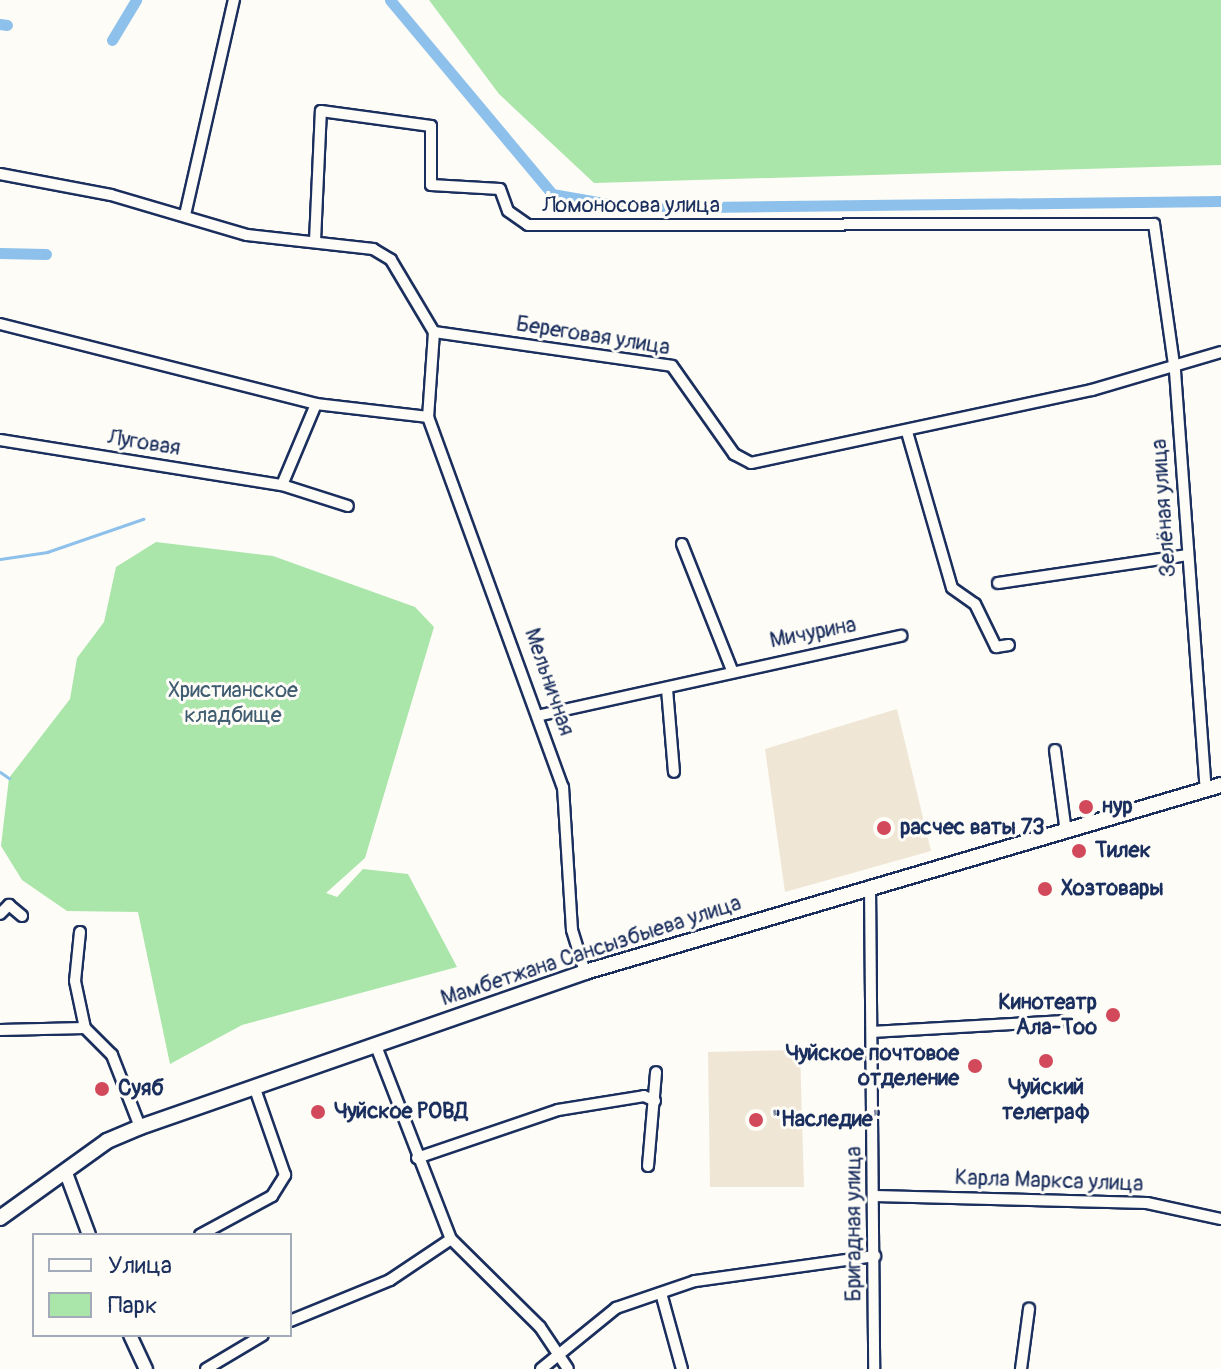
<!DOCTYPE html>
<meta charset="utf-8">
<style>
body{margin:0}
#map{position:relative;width:1221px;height:1369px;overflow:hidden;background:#fdfcf7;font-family:Pangolin,sans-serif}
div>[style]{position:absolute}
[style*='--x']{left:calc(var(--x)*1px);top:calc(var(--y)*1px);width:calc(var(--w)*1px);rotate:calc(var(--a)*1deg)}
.built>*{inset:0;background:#f0e6d5}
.green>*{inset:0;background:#aae5aa}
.stream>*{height:3px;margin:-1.5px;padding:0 1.5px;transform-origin:1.5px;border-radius:1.5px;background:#8dc0ea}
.canal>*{height:11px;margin:-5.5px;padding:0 5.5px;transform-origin:5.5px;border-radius:5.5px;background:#8dc0ea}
.roads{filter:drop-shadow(2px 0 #1b2f5e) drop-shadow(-2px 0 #1b2f5e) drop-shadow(0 2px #1b2f5e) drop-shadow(0 -2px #1b2f5e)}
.minor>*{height:10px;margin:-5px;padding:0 5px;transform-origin:5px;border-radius:5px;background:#fdfcf7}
.tertiary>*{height:12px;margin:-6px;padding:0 6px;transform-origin:6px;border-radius:6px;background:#fdfcf7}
.secondary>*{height:14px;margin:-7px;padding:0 7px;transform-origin:7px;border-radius:7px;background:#fdfcf7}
.dots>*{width:22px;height:22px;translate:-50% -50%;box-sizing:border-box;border:4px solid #fdfcf7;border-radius:50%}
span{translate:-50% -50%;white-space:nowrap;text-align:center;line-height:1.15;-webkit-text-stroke:6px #fdfcf7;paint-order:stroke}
.street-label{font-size:22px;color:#1b2f5e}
.park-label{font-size:22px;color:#3f5c71}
.poi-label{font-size:22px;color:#1b2f5e;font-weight:700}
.left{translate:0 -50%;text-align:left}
.right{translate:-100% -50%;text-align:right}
.legend{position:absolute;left:32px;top:1233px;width:260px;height:104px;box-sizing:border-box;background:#fdfcf7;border:2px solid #a3aaba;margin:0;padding:10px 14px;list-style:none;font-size:24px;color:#1b2f5e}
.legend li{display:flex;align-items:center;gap:16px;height:40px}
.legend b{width:40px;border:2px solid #a3aaba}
</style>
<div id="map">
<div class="built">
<div style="clip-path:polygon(897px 709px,931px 851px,785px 892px,765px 749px)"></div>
<div style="clip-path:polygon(800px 1050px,804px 1187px,710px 1187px,708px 1052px)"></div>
</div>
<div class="green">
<div style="clip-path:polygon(429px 0,1221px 0,1221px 165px,594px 183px,499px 94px)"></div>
<div style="clip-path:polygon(156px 542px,273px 556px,415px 607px,434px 627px,365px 858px,326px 893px,337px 897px,363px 869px,408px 874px,457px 967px,242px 1025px,170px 1064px,138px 912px,67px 911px,22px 880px,1px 846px,9px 778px,70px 699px,77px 658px,104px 622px,116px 567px)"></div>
</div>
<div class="stream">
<div style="--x:0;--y:559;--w:48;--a:-8.5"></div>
<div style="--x:47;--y:552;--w:102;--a:-19"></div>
<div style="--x:0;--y:772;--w:11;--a:34"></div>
</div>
<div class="canal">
<div style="--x:390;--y:0;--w:253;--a:50.1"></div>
<div style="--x:552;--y:194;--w:65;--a:9.8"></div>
<div style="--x:616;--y:205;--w:91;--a:1.3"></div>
<div style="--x:707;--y:207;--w:514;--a:-0.67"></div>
<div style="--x:0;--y:24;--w:7;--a:8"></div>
<div style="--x:112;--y:40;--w:47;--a:-59"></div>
<div style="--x:0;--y:253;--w:46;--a:1.2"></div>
</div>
<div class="roads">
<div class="minor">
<div style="--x:0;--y:174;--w:113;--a:10.7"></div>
<div style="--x:111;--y:195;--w:142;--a:16.4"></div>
<div style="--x:247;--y:235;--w:127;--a:6.3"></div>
<div style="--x:373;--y:249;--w:21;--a:31"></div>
<div style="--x:391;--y:260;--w:84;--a:59.2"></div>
<div style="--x:434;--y:332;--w:240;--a:8.1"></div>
<div style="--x:672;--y:366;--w:108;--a:54.8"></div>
<div style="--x:734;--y:454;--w:19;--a:28"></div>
<div style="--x:751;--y:463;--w:349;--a:-12.1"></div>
<div style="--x:1092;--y:390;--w:134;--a:-16.4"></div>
<div style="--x:185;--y:215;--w:221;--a:-77.2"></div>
<div style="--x:315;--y:241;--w:130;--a:-87.4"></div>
<div style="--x:321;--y:111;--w:111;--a:7.8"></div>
<div style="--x:431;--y:126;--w:59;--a:90"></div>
<div style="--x:431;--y:185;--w:69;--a:3.3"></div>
<div style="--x:500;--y:189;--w:23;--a:70"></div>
<div style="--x:508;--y:211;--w:24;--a:35"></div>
<div style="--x:528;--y:225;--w:626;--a:-0.09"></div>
<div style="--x:1154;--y:224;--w:148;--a:81.9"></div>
<div style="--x:1175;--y:371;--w:420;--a:85.8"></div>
<div style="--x:0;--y:324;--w:326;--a:14.2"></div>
<div style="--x:316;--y:404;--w:113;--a:6.6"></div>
<div style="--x:434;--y:332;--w:85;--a:94"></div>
<div style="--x:428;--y:417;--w:394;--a:70"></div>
<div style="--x:563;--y:787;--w:143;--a:86.4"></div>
<div style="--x:572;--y:930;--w:44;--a:72.8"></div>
<div style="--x:907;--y:432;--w:162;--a:73.9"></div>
<div style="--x:952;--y:588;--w:28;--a:35"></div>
<div style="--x:975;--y:604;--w:48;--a:64"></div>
<div style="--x:996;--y:647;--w:13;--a:-9"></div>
<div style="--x:0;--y:440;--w:286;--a:9.1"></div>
<div style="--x:282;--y:485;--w:69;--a:17.7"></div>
<div style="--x:282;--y:485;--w:88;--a:-67.2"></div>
<div style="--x:682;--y:544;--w:136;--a:68.4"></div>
<div style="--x:998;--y:583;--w:192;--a:-8.4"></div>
<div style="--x:667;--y:689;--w:83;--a:85.2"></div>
<div style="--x:541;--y:715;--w:369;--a:-12.4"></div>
<div style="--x:1055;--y:750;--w:83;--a:82.4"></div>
<div style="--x:870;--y:886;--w:483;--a:89.5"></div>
<div style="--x:0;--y:914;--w:13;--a:-45"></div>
<div style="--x:9;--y:905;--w:17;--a:40"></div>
<div style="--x:80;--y:932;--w:49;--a:95.8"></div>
<div style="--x:75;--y:981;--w:48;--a:78"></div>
<div style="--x:0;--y:1030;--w:85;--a:-1.3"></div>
<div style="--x:85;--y:1028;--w:38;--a:45"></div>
<div style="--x:112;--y:1055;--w:77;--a:68.7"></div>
<div style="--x:872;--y:1032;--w:188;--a:-3.3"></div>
<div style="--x:376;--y:1046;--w:207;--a:68.8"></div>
<div style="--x:451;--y:1239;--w:125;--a:44.7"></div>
<div style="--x:540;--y:1327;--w:50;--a:56.3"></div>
<div style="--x:417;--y:1158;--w:149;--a:-18.8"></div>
<div style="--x:558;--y:1110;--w:87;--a:-9.2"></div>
<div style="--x:644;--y:1096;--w:12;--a:24"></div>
<div style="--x:648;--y:1166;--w:94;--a:-85.1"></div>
<div style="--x:875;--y:1196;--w:272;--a:1.5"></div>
<div style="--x:1147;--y:1203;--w:76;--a:12.2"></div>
<div style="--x:200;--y:1235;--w:82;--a:-28.4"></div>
<div style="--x:272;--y:1196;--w:25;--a:-58"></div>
<div style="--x:285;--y:1175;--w:91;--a:-109.2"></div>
<div style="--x:661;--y:1293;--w:79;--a:74.6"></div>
<div style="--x:290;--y:1321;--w:108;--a:-22.3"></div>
<div style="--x:390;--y:1280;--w:73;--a:-33.9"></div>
<div style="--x:206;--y:1369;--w:66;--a:-30.8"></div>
<div style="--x:541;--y:1369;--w:97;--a:-39.1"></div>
<div style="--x:616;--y:1308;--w:83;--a:-18.9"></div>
<div style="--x:695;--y:1281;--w:182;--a:-7.9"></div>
<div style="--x:1021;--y:1369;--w:61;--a:-82.4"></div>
</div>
<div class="tertiary">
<div style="--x:66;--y:1173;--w:66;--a:69.6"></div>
<div style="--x:130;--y:1335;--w:38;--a:65"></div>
</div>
<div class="secondary">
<div style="--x:0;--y:1218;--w:132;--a:-35.7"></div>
<div style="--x:107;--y:1141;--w:36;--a:-23"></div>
<div style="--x:140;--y:1127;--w:471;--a:-19.2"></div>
<div style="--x:585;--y:972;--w:663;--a:-16.38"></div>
</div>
</div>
<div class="dots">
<div style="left:1086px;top:807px;background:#d1495b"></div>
<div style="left:884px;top:828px;background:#d1495b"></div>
<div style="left:1079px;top:851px;background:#d1495b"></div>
<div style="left:1045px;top:889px;background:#d1495b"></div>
<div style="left:1113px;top:1015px;background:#d1495b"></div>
<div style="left:1046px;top:1061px;background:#d1495b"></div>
<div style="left:975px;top:1066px;background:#d1495b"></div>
<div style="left:102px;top:1089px;background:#d1495b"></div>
<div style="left:318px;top:1112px;background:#d1495b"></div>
<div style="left:756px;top:1120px;background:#d1495b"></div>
</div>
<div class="street-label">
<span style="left:631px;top:206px">Ломоносова улица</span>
<span style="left:593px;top:336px;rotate:9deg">Береговая улица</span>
<span style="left:144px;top:443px;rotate:9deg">Луговая</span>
<span style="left:1164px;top:508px;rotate:-94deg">Зелёная улица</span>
<span style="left:813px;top:633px;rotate:-11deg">Мичурина</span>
<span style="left:549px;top:682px;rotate:71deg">Мельничная</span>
<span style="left:591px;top:951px;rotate:-18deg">Мамбетжана Сансызбыева улица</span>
<span style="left:1049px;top:1181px;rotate:2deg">Карла Маркса улица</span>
<span style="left:854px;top:1224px;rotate:-90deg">Бригадная улица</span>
</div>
<div class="park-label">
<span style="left:233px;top:703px">Христианское<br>кладбище</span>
</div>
<div class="poi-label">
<span class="left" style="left:1102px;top:807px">нур</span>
<span class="left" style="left:900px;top:828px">расчес ваты 73</span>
<span class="left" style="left:1095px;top:851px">Тилек</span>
<span class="left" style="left:1061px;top:889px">Хозтовары</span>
<span class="right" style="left:1097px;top:1015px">Кинотеатр<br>Ала-Тоо</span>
<span class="right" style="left:959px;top:1066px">Чуйское почтовое<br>отделение</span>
<span style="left:1046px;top:1100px">Чуйский<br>телеграф</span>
<span class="left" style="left:118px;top:1089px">Суяб</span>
<span class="left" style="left:334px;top:1112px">Чуйское РОВД</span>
<span class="left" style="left:772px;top:1120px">"Наследие"</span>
</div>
<ul class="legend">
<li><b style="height:10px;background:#fdfcf7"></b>Улица</li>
<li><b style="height:22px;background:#aae5aa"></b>Парк</li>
</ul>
</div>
